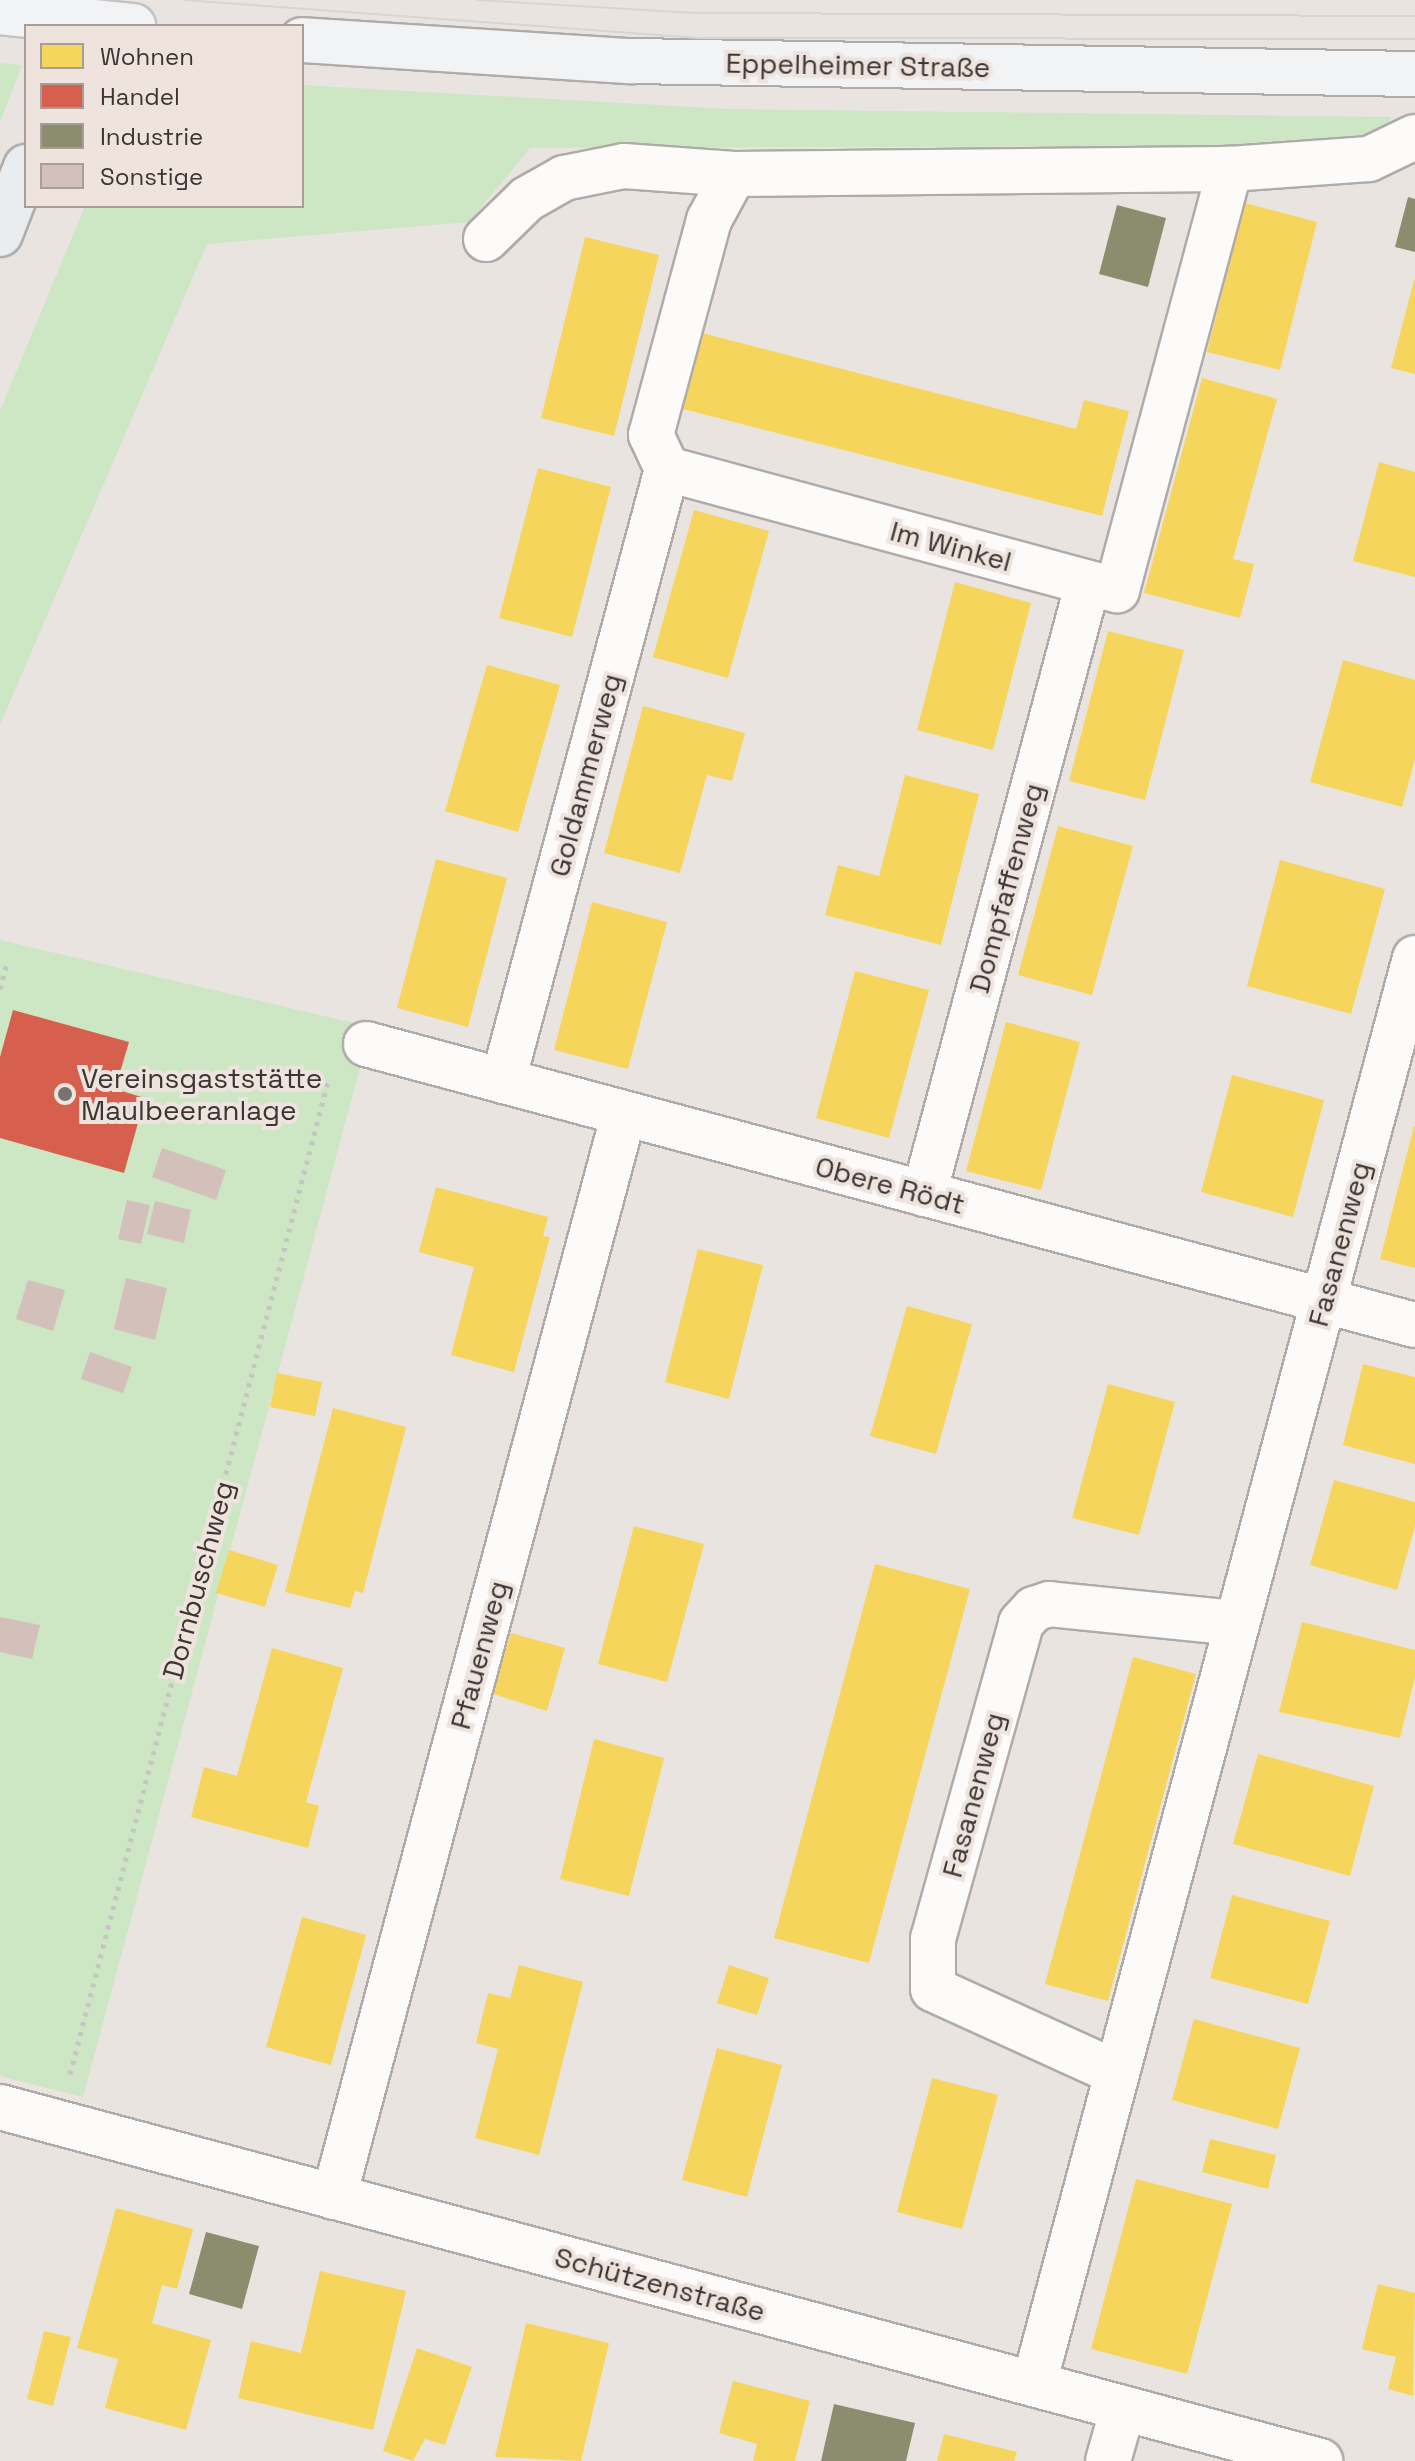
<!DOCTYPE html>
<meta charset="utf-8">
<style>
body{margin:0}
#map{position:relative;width:1415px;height:2461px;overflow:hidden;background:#eae4e1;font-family:"Space Grotesk",sans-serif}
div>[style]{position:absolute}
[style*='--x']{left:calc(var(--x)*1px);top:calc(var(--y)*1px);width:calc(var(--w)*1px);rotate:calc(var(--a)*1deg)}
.green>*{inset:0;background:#cde6c4}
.homes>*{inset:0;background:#f6d55c}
.shops>*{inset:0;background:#d6604d}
.industry>*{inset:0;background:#8c8c6e}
.building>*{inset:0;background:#d4c0ba}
.path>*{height:5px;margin-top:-2.5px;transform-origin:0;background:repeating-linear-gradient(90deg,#c7c5c4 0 4px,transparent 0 10px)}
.roads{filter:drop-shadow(2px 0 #b0aba8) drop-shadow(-2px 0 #b0aba8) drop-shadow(0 2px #b0aba8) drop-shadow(0 -2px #b0aba8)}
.minor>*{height:44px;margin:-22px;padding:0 22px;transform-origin:22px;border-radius:22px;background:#fcfbfa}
.major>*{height:44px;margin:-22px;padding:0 22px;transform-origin:22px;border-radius:22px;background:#f1f3f5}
.highway>*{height:44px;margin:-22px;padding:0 22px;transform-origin:22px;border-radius:22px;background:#eaedf0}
.tram>*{height:2px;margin:-1px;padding:0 1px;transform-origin:1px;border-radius:1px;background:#d6d5d4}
.bridges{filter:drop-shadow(2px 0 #c5c2c1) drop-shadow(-2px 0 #c5c2c1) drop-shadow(0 2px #c5c2c1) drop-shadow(0 -2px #c5c2c1)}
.major-bridge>*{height:44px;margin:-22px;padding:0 22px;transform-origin:22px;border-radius:22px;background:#f1f3f5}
.dots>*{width:22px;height:22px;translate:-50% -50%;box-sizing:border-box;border:4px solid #eee3dd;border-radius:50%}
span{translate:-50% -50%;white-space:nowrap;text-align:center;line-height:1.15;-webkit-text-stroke:8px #eee3dd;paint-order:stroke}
.street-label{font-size:28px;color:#3b3634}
.poi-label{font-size:28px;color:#3b3634}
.left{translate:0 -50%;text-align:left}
.legend{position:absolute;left:24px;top:24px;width:280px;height:184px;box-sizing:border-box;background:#eee3dd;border:2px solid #a69e99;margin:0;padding:10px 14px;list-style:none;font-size:24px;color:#3b3634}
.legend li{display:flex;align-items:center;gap:16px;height:40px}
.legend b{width:40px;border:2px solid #a69e99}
</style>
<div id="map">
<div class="green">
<div style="clip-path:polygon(1px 63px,22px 65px,0 122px,0 66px)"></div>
<div style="clip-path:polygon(302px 85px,729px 109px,1391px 117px,1384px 134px,1202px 146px,530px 148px,469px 222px,207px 244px,0 725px,0 411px,85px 206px,302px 206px)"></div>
<div style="clip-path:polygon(0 940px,371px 1027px,83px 2097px,0 2076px)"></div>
</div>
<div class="homes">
<div style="clip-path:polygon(1245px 203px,1317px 222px,1280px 370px,1207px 352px)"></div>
<div style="clip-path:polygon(585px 237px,659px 255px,614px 436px,541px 418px)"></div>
<div style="clip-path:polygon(1414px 280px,1415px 280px,1415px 374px,1391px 368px)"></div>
<div style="clip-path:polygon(702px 333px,1076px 429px,1084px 400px,1129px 411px,1102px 516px,683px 409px)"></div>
<div style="clip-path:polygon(1202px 378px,1277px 399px,1233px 559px,1254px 564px,1240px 618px,1144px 593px)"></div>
<div style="clip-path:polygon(1379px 462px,1415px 472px,1415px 577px,1353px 561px)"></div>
<div style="clip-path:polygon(538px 468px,611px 487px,572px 637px,499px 618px)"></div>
<div style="clip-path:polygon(694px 510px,769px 531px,728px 678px,653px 657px)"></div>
<div style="clip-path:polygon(955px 582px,1031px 603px,993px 750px,917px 730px)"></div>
<div style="clip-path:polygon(1108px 631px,1184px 650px,1145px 800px,1069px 781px)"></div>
<div style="clip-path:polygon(1343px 660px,1415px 680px,1415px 759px,1402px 807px,1310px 782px)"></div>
<div style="clip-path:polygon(487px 665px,560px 685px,518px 832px,445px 811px)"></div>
<div style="clip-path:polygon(643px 706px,745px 733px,732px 781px,707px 775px,680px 873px,604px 853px)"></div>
<div style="clip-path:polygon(905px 775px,979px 794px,941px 945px,825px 915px,838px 865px,879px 876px)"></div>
<div style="clip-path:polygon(1058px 826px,1133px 846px,1092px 995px,1018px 975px)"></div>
<div style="clip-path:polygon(436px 859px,507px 878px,468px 1027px,397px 1008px)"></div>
<div style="clip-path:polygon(1280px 860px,1385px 889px,1351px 1014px,1247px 986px)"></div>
<div style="clip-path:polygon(592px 902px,667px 922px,628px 1069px,554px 1050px)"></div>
<div style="clip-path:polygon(855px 971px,929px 990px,889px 1138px,816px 1118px)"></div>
<div style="clip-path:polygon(1006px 1022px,1080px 1042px,1041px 1190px,966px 1171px)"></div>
<div style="clip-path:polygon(1232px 1075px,1324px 1100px,1293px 1217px,1201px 1192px)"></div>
<div style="clip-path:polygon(1414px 1126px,1415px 1126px,1415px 1268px,1380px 1259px)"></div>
<div style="clip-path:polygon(436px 1187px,548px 1217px,543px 1236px,550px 1237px,514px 1372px,451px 1355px,474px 1267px,419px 1252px)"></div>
<div style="clip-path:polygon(698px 1249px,763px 1265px,729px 1399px,665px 1382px)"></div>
<div style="clip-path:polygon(907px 1306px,972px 1324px,936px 1454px,870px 1436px)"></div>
<div style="clip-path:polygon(1363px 1364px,1415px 1377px,1415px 1464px,1343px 1445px)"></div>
<div style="clip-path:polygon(277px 1373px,322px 1382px,315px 1416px,270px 1407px)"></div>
<div style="clip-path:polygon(1108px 1384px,1175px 1402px,1139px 1535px,1072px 1518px)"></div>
<div style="clip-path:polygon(333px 1408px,406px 1427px,363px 1593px,355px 1591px,350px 1608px,285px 1592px)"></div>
<div style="clip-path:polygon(1334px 1480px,1415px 1502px,1415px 1526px,1397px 1590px,1310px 1565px)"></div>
<div style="clip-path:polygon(634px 1526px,704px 1544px,667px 1682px,598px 1664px)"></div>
<div style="clip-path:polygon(229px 1550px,278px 1565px,265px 1607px,216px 1593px)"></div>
<div style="clip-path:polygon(875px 1564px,970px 1589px,869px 1963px,774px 1938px)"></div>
<div style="clip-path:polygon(1302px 1622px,1415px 1650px,1415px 1677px,1400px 1738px,1279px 1712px)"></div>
<div style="clip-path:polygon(511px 1633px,565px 1648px,547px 1711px,493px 1694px)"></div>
<div style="clip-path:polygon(272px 1648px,343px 1668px,306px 1802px,319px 1806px,308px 1848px,191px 1817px,204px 1767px,237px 1776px)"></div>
<div style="clip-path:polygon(1133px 1657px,1196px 1674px,1108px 2001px,1045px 1984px)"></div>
<div style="clip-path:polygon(594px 1739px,664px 1758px,629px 1896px,560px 1879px)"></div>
<div style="clip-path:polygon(1258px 1754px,1374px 1786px,1350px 1876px,1233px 1844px)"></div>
<div style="clip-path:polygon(1232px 1895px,1330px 1921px,1308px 2004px,1210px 1978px)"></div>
<div style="clip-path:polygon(302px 1917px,366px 1935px,331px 2065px,266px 2047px)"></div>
<div style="clip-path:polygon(519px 1965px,583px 1982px,539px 2155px,475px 2138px,498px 2049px,476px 2043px,488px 1993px,510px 1998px)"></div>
<div style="clip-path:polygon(729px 1965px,769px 1978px,757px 2015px,717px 2003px)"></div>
<div style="clip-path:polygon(1194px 2019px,1300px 2048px,1278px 2129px,1172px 2100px)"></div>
<div style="clip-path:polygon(717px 2048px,782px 2065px,747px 2197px,682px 2180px)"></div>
<div style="clip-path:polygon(932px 2078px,998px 2095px,962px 2229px,897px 2212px)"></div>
<div style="clip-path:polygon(1210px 2139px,1276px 2155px,1268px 2189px,1202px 2172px)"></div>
<div style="clip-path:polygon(1136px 2179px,1232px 2204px,1187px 2374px,1091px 2349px)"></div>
<div style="clip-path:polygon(116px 2208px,193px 2229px,177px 2289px,162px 2285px,152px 2323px,211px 2340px,186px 2430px,105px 2408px,118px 2359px,77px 2348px)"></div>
<div style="clip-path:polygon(320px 2271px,406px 2291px,373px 2430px,238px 2398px,251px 2341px,301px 2353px)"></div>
<div style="clip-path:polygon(1378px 2284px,1415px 2293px,1413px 2396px,1388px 2389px,1396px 2357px,1362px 2349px)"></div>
<div style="clip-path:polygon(526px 2323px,609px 2343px,581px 2461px,495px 2457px)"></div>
<div style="clip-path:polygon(44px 2331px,71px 2337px,53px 2406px,27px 2399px)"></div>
<div style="clip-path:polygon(417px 2348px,472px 2367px,445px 2445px,425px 2439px,413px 2461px,383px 2451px)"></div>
<div style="clip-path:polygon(733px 2381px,810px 2401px,795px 2461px,753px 2461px,757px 2444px,719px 2433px)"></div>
<div style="clip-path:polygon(944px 2434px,1017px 2452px,1014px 2461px,937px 2461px)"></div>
</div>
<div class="shops">
<div style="clip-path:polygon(13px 1010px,129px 1042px,115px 1089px,145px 1098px,124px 1173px,0 1138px,0 1057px)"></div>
</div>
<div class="industry">
<div style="clip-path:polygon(1408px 197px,1415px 199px,1415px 252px,1395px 247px)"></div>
<div style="clip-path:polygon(1117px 205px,1166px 218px,1148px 287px,1099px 274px)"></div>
<div style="clip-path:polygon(206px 2232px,259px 2246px,242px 2309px,189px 2294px)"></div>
<div style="clip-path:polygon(834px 2404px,915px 2423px,906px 2461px,821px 2461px)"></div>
</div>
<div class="building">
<div style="clip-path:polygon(162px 1148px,226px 1170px,216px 1200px,152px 1177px)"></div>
<div style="clip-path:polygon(127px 1200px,150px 1205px,141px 1244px,118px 1239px)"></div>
<div style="clip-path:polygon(155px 1201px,191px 1210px,184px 1243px,147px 1234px)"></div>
<div style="clip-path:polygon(126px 1278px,167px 1288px,155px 1340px,114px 1329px)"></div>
<div style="clip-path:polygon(28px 1280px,65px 1290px,53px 1331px,16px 1319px)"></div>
<div style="clip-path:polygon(90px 1352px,132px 1367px,123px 1393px,81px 1379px)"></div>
<div style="clip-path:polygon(0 1617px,40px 1625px,32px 1659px,0 1652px)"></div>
</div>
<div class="path">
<div style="--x:0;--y:989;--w:27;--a:-75"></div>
<div style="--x:70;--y:2074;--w:1030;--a:-75.44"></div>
</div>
<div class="roads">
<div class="minor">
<div style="--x:486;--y:239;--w:57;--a:-44.3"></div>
<div style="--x:527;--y:199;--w:43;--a:-29.6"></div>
<div style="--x:564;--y:178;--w:61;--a:-11.3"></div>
<div style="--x:624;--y:166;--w:110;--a:4.2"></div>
<div style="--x:667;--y:469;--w:38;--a:-115"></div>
<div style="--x:651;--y:435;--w:223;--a:-74.9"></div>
<div style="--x:709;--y:220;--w:52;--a:-61.5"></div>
<div style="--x:734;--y:174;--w:496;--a:-0.6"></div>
<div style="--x:1230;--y:169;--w:139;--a:-4.1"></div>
<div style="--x:1369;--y:159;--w:51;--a:-25.6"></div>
<div style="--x:667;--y:469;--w:466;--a:15.1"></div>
<div style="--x:1117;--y:590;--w:436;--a:-75"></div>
<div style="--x:366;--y:1044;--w:1086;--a:15"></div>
<div style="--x:503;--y:1081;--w:634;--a:-75"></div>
<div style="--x:924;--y:1194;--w:633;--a:-74.98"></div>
<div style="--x:1117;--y:2073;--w:202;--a:-155.5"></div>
<div style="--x:933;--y:1989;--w:50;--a:-90"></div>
<div style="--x:933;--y:1939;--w:328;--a:-74.4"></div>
<div style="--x:1021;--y:1623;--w:19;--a:-47"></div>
<div style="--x:1034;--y:1609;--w:16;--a:-18"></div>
<div style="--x:1049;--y:1604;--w:189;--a:5.8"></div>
<div style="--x:0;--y:2107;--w:1367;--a:15.01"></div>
<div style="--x:334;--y:2197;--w:1122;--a:-75.02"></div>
<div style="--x:1034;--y:2384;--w:1476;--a:-75.04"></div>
<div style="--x:1108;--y:2461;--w:55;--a:-74.2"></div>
</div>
<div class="major">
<div style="--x:302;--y:40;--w:330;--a:3.7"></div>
<div style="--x:631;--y:61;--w:784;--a:0.95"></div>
</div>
<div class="highway">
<div style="--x:0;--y:234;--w:72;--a:-68.8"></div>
</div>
</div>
<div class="tram">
<div style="--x:184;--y:0;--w:516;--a:4.22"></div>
<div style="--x:699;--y:38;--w:716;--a:0.08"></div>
<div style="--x:478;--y:0;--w:222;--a:3.4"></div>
<div style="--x:700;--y:13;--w:715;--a:0.24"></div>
</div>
<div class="bridges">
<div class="major-bridge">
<div style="--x:0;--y:12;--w:134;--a:6"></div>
</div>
</div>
<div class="dots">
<div style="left:65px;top:1094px;background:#787371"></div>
</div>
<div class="street-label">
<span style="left:858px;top:65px;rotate:1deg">Eppelheimer Straße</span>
<span style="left:951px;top:546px;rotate:15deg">Im Winkel</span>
<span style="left:585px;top:775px;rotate:-75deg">Goldammerweg</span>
<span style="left:1006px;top:888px;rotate:-75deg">Dompfaffenweg</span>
<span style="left:890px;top:1185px;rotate:15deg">Obere Rödt</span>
<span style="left:1339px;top:1244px;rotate:-75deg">Fasanenweg</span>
<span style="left:198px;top:1580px;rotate:-75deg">Dornbuschweg</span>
<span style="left:479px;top:1655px;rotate:-75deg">Pfauenweg</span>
<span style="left:973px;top:1795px;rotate:-75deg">Fasanenweg</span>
<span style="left:660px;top:2284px;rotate:15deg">Schützenstraße</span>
</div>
<div class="poi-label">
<span class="left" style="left:81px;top:1094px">Vereinsgaststätte<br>Maulbeeranlage</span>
</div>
<ul class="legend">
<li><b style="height:22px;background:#f6d55c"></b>Wohnen</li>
<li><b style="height:22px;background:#d6604d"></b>Handel</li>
<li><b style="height:22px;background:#8c8c6e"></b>Industrie</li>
<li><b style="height:22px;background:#d4c0ba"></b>Sonstige</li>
</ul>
</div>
